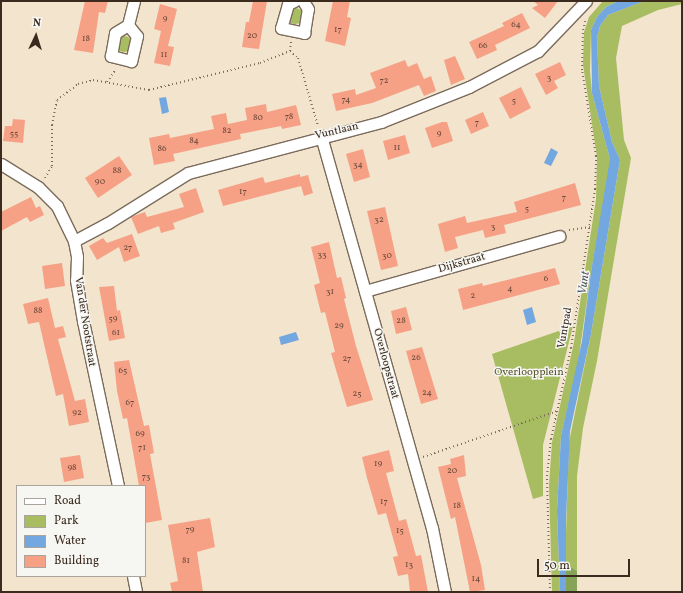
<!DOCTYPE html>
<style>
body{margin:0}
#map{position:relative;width:683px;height:593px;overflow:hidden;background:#f2e4cd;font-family:Vollkorn,serif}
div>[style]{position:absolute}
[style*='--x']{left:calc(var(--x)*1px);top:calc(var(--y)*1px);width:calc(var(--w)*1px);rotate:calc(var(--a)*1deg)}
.green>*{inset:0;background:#a8bd61}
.round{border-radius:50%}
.forest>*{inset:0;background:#86a457}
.water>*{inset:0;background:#73a7df}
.building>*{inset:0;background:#f6a186}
.path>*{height:2px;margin-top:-1px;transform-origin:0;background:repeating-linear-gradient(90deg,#7b6b5b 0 1px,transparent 0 4px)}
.roads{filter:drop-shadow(1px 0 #7b6b5b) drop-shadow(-1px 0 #7b6b5b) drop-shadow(0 1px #7b6b5b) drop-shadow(0 -1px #7b6b5b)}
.minor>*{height:11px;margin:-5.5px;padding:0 5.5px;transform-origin:5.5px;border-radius:5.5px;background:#fff}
span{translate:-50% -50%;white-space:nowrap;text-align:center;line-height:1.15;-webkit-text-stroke:3px #f6f6f2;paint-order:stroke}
.number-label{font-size:9px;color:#6a4838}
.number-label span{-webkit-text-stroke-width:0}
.street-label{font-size:11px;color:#3b2a1e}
.park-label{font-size:11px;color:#5c5632}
.water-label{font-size:12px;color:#4f5662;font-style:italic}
.frame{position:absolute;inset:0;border:2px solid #3b2a1e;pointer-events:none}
.legend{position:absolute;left:16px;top:485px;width:130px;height:92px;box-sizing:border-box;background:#f6f6f2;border:1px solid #aba49d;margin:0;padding:5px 7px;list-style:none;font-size:12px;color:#3b2a1e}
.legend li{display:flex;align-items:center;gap:8px;height:20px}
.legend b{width:20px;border:1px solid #aba49d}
.north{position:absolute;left:16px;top:16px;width:40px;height:40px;-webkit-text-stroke:3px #f6f6f2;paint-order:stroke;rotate:4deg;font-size:11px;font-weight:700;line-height:16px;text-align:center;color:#3b2a1e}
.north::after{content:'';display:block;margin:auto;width:14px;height:18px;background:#3b2a1e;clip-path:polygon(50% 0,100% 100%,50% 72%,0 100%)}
.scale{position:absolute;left:537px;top:559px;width:93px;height:18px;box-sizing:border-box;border:2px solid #3b2a1e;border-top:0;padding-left:5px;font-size:12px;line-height:14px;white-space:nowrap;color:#3b2a1e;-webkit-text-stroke:3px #f6f6f2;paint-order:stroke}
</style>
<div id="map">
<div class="green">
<div style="clip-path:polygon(603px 1px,618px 1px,606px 7px,597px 17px,591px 30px,590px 71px,592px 93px,610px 159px,610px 167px,591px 272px,578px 363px,561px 436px,557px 511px,560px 592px,552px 592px,549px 485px,552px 442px,574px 342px,596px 199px,597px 157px,583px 65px,584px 32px,589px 17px)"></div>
<div style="clip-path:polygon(644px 1px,682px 1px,682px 4px,658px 10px,622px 26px,616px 58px,624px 140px,631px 158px,597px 361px,583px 428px,577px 476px,577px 571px,565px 563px,569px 442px,591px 334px,620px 160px,612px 142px,599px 86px,597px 38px,600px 26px,608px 15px)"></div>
<div class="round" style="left:287px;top:8px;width:16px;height:16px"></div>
<div class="round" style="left:116px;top:36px;width:16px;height:16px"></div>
<div style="clip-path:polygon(573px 326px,543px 445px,543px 496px,533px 499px,492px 354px)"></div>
</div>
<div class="forest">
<div style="clip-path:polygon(565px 563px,577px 571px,577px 592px,566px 592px)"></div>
</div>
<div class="water">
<div style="clip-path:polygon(618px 1px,644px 1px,608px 15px,600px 26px,597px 38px,599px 86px,612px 142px,620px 160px,591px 334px,570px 431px,566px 520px,566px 592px,560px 592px,557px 511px,561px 436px,582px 341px,591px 272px,610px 159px,592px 93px,591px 30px,597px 17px,606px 7px)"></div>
<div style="clip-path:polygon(166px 97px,169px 112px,162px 114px,159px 98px)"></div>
<div style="clip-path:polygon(551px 148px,558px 152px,551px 166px,544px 163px)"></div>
<div style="clip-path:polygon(532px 307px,536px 322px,527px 325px,523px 310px)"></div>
<div style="clip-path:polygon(296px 332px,299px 340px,281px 345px,279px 337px)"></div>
</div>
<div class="building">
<div style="clip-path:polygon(85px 1px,108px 1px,105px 13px,99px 12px,93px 53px,74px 50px)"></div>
<div style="clip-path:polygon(253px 1px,267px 1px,259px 49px,242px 47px,246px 22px,249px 22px)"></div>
<div style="clip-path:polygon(333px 1px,350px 1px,347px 17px,351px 18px,345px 46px,325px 41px)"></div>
<div style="clip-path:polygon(533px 1px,558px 1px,545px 18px,532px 8px,538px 5px)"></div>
<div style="clip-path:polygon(160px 4px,177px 9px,168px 46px,174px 47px,170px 66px,154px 63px,161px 31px,154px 29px)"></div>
<div style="clip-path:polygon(522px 13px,530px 28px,495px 45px,497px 50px,477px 59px,469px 42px,504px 26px,502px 23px)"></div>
<div style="clip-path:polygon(455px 56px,465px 79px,451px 85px,444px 60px)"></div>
<div style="clip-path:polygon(405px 60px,408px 67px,417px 63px,424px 79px,431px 76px,436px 91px,424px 96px,419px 85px,372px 103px,336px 111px,332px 94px,355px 89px,356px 95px,376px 88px,370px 73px)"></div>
<div style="clip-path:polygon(560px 62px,566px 75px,554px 81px,558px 88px,546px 95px,535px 74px)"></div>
<div style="clip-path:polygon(521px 87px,531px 108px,510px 119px,499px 98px)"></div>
<div style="clip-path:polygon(266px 104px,267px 112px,296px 105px,301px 125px,282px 129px,281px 126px,240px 134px,241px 139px,173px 154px,175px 161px,154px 165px,149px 138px,169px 134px,170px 138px,214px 129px,211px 116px,226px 113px,228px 124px,247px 120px,245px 108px)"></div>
<div style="clip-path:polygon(483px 112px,489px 126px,471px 134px,465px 120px)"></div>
<div style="clip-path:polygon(13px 119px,25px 120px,23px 143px,3px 141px,5px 126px,12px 126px)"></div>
<div style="clip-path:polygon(442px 122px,447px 122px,453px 141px,432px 148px,425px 128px)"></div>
<div style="clip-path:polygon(405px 135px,410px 153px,388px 160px,383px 141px)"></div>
<div style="clip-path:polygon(363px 149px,370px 177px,354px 182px,346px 154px)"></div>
<div style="clip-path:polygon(119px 156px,132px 175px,98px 198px,85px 178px)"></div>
<div style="clip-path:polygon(300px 174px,300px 177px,308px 175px,313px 193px,304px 196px,301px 186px,223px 206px,218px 190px,263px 177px,265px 183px)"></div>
<div style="clip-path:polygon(575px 183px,581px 205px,504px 225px,506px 233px,485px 238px,483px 230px,455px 237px,458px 248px,445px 252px,438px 224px,465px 216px,467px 223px,517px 212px,514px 202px)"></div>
<div style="clip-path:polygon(196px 188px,204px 212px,173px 223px,175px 229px,161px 233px,159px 226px,138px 234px,131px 217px,145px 212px,147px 217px,184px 207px,179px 194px)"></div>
<div style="clip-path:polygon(31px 197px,36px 208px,40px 206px,44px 215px,30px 222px,27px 217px,1px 231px,1px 212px)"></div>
<div style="clip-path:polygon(385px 207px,398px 266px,381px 270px,367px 211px)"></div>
<div style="clip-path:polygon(132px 234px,140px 256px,124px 262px,119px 247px,97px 260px,89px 246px,103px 238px,107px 243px)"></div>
<div style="clip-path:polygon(329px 242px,337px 278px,341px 277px,346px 298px,344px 299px,356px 346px,373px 400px,347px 407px,331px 353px,335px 352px,325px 312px,321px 313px,314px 285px,320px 283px,311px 247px)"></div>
<div style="clip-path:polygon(62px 263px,65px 286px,45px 289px,42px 266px)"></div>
<div style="clip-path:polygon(555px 268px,560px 284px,463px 310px,458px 289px,482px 283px,483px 286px)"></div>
<div style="clip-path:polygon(114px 286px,117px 311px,120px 310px,125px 338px,109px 341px,99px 287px)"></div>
<div style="clip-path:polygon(48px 298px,55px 328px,63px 326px,66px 337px,58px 339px,75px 401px,85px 399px,89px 422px,69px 426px,63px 394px,56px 396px,39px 322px,28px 324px,23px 304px)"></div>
<div style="clip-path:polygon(406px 307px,412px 330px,396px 334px,391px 311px)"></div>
<div style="clip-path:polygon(422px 347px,438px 399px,421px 404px,406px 351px)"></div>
<div style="clip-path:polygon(129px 360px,144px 426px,149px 425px,154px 453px,150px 454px,162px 520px,145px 523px,145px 486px,139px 486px,127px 418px,123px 419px,117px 391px,114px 362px)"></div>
<div style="clip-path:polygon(389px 450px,394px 471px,386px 473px,399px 521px,406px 519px,416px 556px,421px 555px,428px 592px,410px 592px,408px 574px,398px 576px,393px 557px,398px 556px,386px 513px,378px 515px,367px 478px,362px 457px)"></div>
<div style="clip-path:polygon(80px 455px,84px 478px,64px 482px,60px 458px)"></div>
<div style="clip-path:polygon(464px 455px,466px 476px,457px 478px,481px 565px,485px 590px,470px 592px,455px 517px,451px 519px,438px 467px,451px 464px,450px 459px)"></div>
<div style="clip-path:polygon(210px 518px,215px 547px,197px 552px,203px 592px,172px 592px,170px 583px,178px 581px,168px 525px)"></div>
</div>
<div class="path">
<div style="--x:291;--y:42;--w:9;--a:96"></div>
<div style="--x:290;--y:51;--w:11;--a:41"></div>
<div style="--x:298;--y:58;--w:71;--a:73.6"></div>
<div style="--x:107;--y:82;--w:16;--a:-55"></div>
<div style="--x:45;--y:178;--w:14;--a:-60"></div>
<div style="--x:52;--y:166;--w:41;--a:-90"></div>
<div style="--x:52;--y:125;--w:25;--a:-79"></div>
<div style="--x:57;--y:100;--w:26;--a:-37"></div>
<div style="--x:78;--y:84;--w:16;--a:-15"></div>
<div style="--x:93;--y:80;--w:57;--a:10.1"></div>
<div style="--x:149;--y:90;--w:114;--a:-13.7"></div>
<div style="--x:260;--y:63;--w:32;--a:-22"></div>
<div style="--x:569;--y:230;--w:21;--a:-8"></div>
<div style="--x:423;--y:457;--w:142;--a:-18.9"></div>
<div style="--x:550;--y:592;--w:116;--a:-91.5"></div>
<div style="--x:547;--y:476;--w:37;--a:-84"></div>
<div style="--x:551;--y:439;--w:93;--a:-77.6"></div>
<div style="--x:571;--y:348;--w:161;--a:-81.4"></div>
<div style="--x:595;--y:189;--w:33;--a:-88"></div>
<div style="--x:596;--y:156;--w:87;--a:-99.2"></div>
<div style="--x:582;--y:70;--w:40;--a:-88.6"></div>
<div style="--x:583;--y:30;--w:11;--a:-75"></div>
</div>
<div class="roads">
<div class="minor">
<div style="--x:294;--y:1;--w:7;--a:153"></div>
<div style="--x:288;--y:4;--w:25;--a:106"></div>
<div style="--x:281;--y:28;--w:24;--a:12"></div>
<div style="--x:304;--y:33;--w:24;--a:-81"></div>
<div style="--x:308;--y:9;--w:9;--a:-122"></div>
<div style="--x:128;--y:25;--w:14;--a:51"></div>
<div style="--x:137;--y:36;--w:26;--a:103"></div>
<div style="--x:131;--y:61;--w:21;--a:-166"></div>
<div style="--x:111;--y:56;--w:23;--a:-80"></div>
<div style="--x:115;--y:33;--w:15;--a:-32"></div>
<div style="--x:128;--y:25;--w:25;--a:-76"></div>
<div style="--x:321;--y:136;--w:407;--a:74.2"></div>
<div style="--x:432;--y:528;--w:65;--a:78.5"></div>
<div style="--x:1;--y:164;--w:44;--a:31.9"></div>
<div style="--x:38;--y:187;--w:27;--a:45"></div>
<div style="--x:57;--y:206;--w:39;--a:64"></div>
<div style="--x:74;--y:241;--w:16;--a:79"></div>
<div style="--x:77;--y:257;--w:23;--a:92"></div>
<div style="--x:76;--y:280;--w:42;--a:80.3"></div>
<div style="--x:83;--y:321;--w:169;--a:78"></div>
<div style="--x:74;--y:241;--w:38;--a:-28"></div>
<div style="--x:108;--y:223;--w:94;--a:-32"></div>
<div style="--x:188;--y:173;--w:200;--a:-14.8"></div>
<div style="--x:381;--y:122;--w:95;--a:-21.7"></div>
<div style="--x:469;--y:87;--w:78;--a:-27.6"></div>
<div style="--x:538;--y:51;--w:69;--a:-46.2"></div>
<div style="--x:365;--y:291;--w:202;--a:-15.8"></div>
<div style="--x:133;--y:576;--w:16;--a:79"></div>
</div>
</div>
<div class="number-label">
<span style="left:165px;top:19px">9</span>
<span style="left:516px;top:25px">64</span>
<span style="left:338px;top:30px">17</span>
<span style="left:252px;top:36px">20</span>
<span style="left:86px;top:39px">18</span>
<span style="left:483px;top:46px">66</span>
<span style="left:164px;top:55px">11</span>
<span style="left:549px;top:78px">3</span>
<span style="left:384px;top:81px">72</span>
<span style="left:346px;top:100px">74</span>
<span style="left:514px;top:101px">5</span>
<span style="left:289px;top:117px">78</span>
<span style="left:258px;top:118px">80</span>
<span style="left:477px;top:123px">7</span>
<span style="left:227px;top:131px">82</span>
<span style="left:14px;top:134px">55</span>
<span style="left:439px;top:134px">9</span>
<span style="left:194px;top:141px">84</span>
<span style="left:397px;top:148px">11</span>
<span style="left:162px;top:149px">86</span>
<span style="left:358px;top:165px">34</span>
<span style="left:117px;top:171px">88</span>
<span style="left:100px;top:182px">90</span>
<span style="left:243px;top:192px">17</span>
<span style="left:564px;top:198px">7</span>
<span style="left:527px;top:209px">5</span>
<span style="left:379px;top:220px">32</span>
<span style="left:493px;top:227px">3</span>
<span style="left:128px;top:248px">27</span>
<span style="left:322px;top:255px">33</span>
<span style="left:387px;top:256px">30</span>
<span style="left:546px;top:279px">6</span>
<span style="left:510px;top:289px">4</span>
<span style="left:330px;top:292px">31</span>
<span style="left:473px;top:296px">2</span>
<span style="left:38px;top:311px">88</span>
<span style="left:113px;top:319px">59</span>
<span style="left:401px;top:321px">28</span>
<span style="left:339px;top:326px">29</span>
<span style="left:116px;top:333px">61</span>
<span style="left:416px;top:358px">26</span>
<span style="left:347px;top:359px">27</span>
<span style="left:123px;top:371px">65</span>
<span style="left:427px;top:393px">24</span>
<span style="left:357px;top:394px">25</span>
<span style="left:130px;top:403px">67</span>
<span style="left:77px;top:413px">92</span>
<span style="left:140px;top:434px">69</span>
<span style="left:142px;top:448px">71</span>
<span style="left:378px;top:464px">19</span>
<span style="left:72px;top:468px">98</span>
<span style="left:452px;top:471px">20</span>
<span style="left:146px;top:477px">73</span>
<span style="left:384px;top:502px">17</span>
<span style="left:457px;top:506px">18</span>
<span style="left:190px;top:530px">79</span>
<span style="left:400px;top:531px">15</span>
<span style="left:186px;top:561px">81</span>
<span style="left:409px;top:565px">13</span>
<span style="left:476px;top:579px">14</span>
</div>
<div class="street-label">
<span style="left:337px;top:132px;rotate:-13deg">Vuntlaan</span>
<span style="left:462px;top:264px;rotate:-16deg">Dijkstraat</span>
<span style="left:84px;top:322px;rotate:81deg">Van der Nootstraat</span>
<span style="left:566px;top:328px;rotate:-80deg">Vuntpad</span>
<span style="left:385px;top:364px;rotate:75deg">Overloopstraat</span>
</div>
<div class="park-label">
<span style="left:529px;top:373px">Overloopplein</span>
</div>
<div class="water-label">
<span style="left:585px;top:283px;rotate:-81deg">Vunt</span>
</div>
<div class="frame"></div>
<ul class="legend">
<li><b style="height:5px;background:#fff"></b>Road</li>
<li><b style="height:11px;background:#a8bd61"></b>Park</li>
<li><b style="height:11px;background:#73a7df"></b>Water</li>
<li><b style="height:11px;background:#f6a186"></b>Building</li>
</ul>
<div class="north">N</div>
<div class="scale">50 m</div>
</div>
